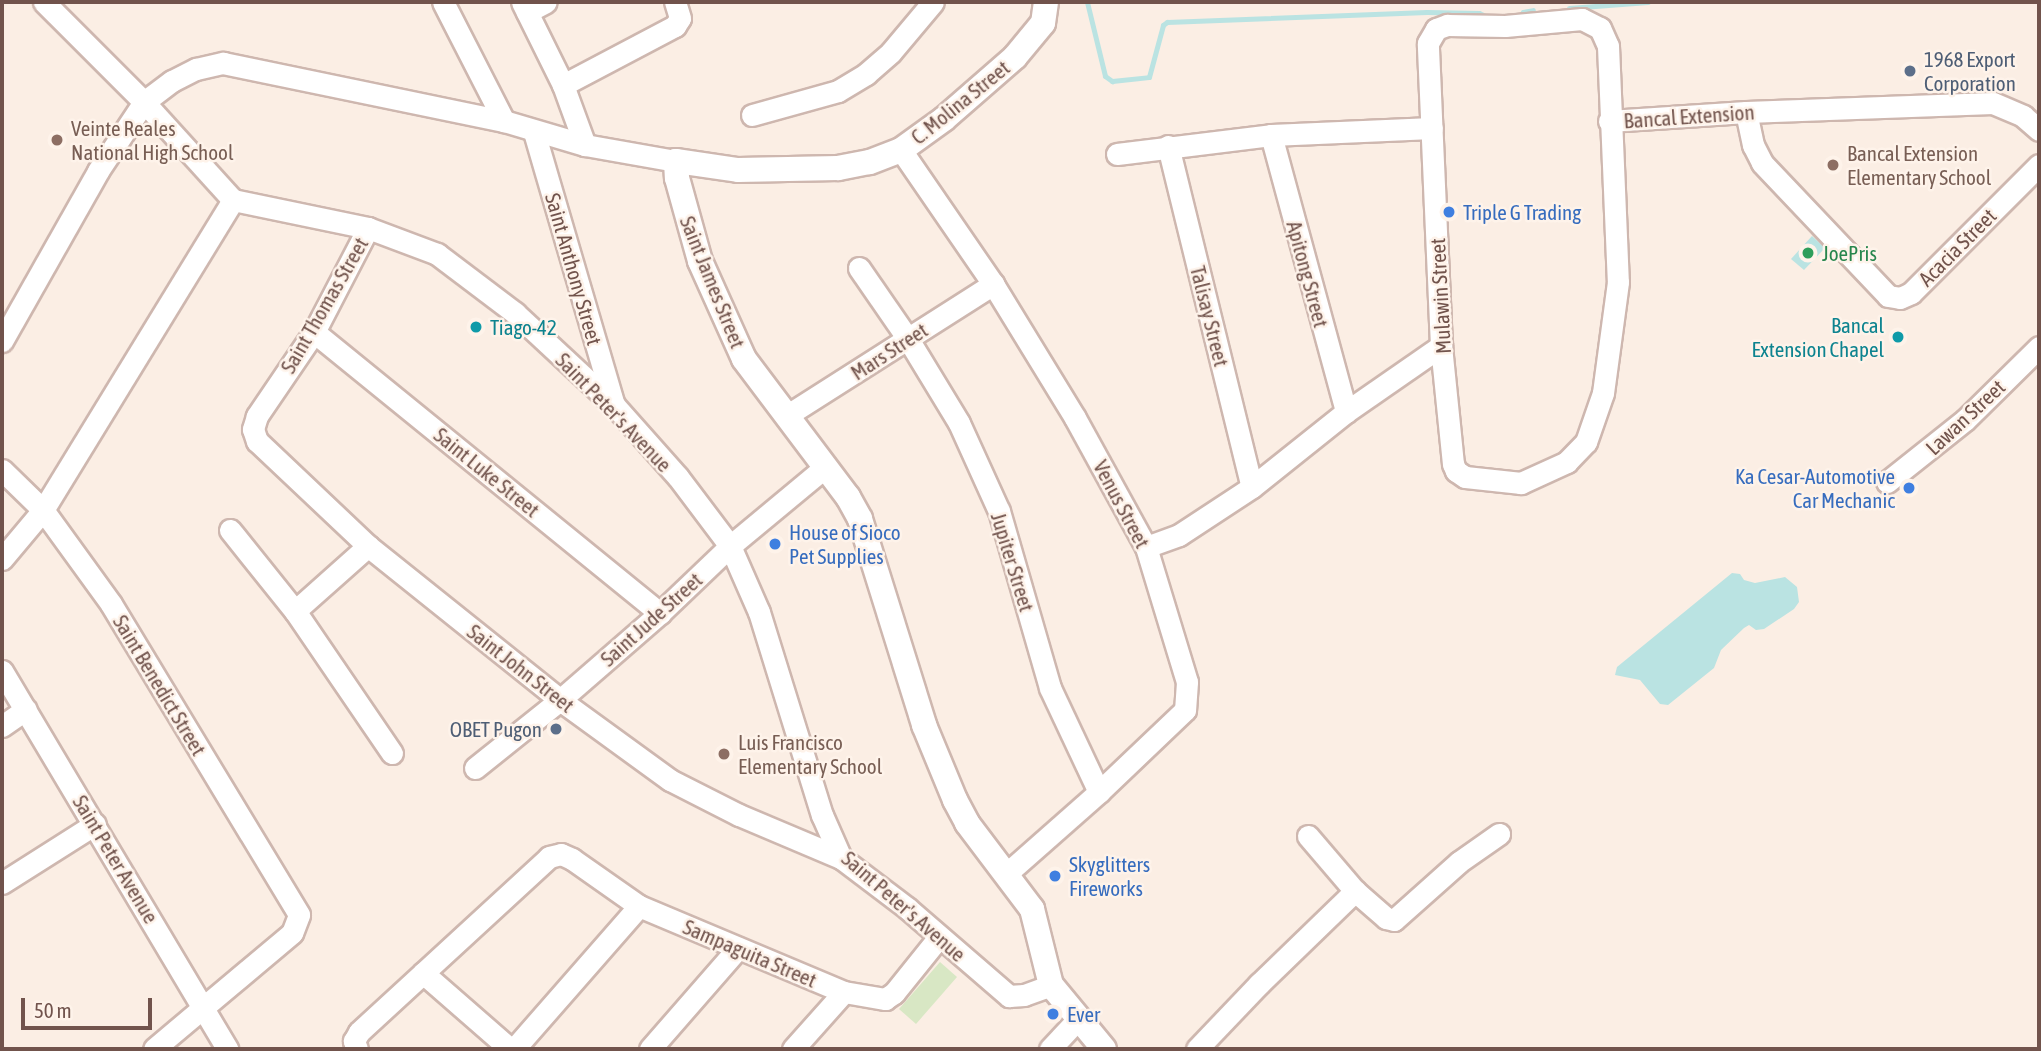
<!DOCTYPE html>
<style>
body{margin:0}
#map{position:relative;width:2041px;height:1051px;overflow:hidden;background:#fbeee4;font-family:"Asap Condensed",sans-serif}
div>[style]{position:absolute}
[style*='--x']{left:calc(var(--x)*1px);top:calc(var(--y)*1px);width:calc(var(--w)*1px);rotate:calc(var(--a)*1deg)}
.green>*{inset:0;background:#d8e7c4}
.water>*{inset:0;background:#bae3e2}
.stream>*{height:5px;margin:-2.5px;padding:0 2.5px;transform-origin:2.5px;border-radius:2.5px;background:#bae3e2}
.roads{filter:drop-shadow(2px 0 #ceb7af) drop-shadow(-2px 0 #ceb7af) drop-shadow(0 2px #ceb7af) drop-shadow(0 -2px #ceb7af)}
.minor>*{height:21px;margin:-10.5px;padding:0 10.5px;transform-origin:10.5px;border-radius:10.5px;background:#fff}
.tertiary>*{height:24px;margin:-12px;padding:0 12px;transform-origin:12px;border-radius:12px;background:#fff}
.dots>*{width:19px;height:19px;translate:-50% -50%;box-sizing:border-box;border:4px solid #fef3ea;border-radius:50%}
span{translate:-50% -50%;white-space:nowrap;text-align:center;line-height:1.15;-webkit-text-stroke:5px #fef3ea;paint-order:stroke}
.service-label{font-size:21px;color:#4e5e75}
.left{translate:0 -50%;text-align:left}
.right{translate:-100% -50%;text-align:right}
.street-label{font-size:21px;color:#71534c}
.education-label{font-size:21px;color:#785e54}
.shop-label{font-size:21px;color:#366cbe}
.leisure-label{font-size:21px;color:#27864d}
.culture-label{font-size:21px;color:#0d838f}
.frame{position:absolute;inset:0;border:4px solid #71534c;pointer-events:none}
.scale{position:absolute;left:21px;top:998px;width:131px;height:32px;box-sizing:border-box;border:4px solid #71534c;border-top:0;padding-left:9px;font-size:21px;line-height:24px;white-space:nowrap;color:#71534c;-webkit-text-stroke:5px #fef3ea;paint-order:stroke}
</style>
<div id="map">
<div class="green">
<div style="clip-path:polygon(940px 962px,957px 977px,916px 1024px,899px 1009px)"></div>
</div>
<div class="water">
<div style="clip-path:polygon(1812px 236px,1825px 248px,1804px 270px,1791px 259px)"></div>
<div style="clip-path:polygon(1732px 573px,1740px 574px,1744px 580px,1755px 583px,1785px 577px,1797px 587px,1799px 602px,1794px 609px,1764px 629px,1756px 630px,1749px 625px,1744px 628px,1721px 650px,1714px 668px,1668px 705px,1660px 704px,1640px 680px,1615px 675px,1617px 667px)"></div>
</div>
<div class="stream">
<div style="--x:1087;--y:2;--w:76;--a:76.3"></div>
<div style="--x:1105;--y:76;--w:9;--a:36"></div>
<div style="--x:1112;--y:81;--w:37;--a:-6"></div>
<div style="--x:1149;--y:77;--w:54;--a:-74.9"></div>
<div style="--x:1163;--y:25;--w:5;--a:-37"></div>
<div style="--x:1167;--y:22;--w:260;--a:-2.2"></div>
<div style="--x:1427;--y:12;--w:52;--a:1.1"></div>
<div style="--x:1479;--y:13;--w:14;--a:25"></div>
<div style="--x:1569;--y:8;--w:79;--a:-4.3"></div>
<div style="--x:1519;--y:18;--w:7;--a:-56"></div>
<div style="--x:1523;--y:12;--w:10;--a:-11"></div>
</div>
<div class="roads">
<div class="minor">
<div style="--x:44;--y:2;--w:141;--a:45"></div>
<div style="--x:144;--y:102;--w:132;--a:47.8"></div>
<div style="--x:443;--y:2;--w:134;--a:62.9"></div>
<div style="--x:522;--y:2;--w:93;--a:63.7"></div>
<div style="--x:563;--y:85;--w:64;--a:69.9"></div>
<div style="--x:527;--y:12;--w:21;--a:-28"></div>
<div style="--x:1582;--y:19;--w:20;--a:27"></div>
<div style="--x:1600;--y:28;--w:20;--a:66"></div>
<div style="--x:1608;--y:46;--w:236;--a:87.6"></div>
<div style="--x:1618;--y:282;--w:112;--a:97.7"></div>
<div style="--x:1603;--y:393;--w:52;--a:109.1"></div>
<div style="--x:1586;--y:442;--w:28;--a:134"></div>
<div style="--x:1567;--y:462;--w:51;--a:155.5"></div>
<div style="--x:1521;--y:483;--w:56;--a:-173.9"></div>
<div style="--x:1465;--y:477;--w:11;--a:-146"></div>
<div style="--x:1456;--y:471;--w:8;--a:-113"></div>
<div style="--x:1453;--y:464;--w:119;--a:-95.8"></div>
<div style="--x:1441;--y:346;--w:303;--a:-92.5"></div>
<div style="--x:1428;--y:43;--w:16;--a:-60"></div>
<div style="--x:1436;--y:29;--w:12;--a:-20"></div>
<div style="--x:1447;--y:25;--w:58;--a:1"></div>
<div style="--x:1505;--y:26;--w:77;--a:-5.2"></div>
<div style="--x:563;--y:85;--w:127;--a:-27.8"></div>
<div style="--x:675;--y:26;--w:9;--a:-58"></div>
<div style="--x:680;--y:18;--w:17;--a:-107"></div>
<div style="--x:1746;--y:112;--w:34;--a:78"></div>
<div style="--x:1753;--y:145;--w:20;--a:63"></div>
<div style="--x:1762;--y:163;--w:183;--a:46.5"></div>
<div style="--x:1888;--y:296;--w:12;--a:9"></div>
<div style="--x:1900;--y:298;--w:12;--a:-24"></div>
<div style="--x:1911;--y:293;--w:181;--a:-45"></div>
<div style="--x:752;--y:115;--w:89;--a:-15.6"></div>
<div style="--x:838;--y:91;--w:33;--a:-31"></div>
<div style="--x:866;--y:74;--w:33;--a:-41"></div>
<div style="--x:891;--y:52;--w:65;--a:-50"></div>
<div style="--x:1609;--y:121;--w:137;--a:-3.8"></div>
<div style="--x:1746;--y:112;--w:247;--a:-2.1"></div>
<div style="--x:1993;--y:103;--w:33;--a:23"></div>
<div style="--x:2023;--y:116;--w:21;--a:41"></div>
<div style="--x:534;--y:132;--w:282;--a:73.7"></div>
<div style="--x:1271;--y:135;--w:287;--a:74.8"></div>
<div style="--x:1168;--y:146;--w:351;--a:76.2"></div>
<div style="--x:901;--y:150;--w:163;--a:55.5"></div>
<div style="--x:993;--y:284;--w:157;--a:58.5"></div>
<div style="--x:1075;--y:418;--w:147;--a:61.2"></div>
<div style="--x:1146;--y:547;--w:141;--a:73.1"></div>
<div style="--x:1187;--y:682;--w:28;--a:94"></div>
<div style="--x:1185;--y:710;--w:119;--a:136.4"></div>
<div style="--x:1099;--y:792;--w:123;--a:138.6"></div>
<div style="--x:1117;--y:154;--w:155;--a:-7"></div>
<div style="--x:1271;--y:135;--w:161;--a:-2.5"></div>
<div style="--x:233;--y:200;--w:138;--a:11.7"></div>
<div style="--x:368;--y:228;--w:74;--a:20.6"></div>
<div style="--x:437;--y:254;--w:98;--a:37.1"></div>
<div style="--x:515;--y:313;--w:135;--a:42.9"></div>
<div style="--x:614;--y:405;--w:96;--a:48.4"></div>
<div style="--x:678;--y:477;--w:86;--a:53"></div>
<div style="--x:730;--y:546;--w:72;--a:66.3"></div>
<div style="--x:759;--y:612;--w:213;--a:72.8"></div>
<div style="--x:822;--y:815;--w:47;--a:66.2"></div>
<div style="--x:841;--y:858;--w:83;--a:37.1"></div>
<div style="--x:907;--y:908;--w:135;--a:40.8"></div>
<div style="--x:1009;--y:996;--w:15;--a:-4"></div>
<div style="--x:1024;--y:995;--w:29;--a:-20"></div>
<div style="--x:368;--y:228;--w:117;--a:117.4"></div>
<div style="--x:314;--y:332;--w:102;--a:124.2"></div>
<div style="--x:257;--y:416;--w:14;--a:107"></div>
<div style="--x:253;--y:429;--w:13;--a:72"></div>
<div style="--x:257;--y:441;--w:153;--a:43.4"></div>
<div style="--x:368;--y:546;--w:246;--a:38.7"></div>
<div style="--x:560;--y:700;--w:136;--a:36"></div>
<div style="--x:670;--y:780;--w:77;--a:26.9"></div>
<div style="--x:739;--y:815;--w:111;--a:22.9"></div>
<div style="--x:859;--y:268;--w:86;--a:55.4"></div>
<div style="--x:908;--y:339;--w:98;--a:58.7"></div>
<div style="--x:959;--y:423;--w:97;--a:65.6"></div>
<div style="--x:999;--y:511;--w:184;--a:73.9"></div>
<div style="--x:1050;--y:688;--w:115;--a:64.8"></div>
<div style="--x:314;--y:332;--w:446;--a:39.1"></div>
<div style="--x:2;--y:341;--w:195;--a:-60.5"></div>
<div style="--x:98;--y:171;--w:83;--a:-56.3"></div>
<div style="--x:144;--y:102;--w:35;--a:-37"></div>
<div style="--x:172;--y:81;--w:27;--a:-27"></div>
<div style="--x:196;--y:69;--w:28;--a:-13"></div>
<div style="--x:223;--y:63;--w:287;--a:11.7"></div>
<div style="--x:504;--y:121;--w:84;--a:16.5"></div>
<div style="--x:585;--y:145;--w:92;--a:10"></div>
<div style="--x:786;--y:416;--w:246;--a:-32.5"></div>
<div style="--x:2;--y:470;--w:57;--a:44.3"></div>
<div style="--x:43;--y:510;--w:116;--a:54.1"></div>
<div style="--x:111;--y:604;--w:363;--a:58.8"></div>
<div style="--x:299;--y:915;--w:19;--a:111"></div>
<div style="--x:292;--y:933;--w:180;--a:140"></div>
<div style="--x:1887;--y:482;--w:100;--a:-38.5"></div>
<div style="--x:1965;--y:420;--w:104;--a:-44.6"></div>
<div style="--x:230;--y:530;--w:104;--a:51.3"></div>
<div style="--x:295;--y:611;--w:172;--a:55.7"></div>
<div style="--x:1146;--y:547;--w:35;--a:-20"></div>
<div style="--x:1179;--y:535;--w:87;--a:-33.3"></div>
<div style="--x:1252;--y:487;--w:120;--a:-38.6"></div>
<div style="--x:1346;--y:412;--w:116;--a:-34.8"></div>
<div style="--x:2;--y:559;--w:64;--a:-50.1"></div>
<div style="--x:43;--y:510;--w:364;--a:-58.5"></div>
<div style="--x:295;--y:611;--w:98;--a:-41.7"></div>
<div style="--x:2;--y:671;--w:440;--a:59.2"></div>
<div style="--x:2;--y:726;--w:29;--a:-35"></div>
<div style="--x:475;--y:768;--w:109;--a:-38.7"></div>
<div style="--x:560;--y:700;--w:133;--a:-41"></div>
<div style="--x:660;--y:613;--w:97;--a:-43.7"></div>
<div style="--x:730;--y:546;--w:124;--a:-39.7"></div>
<div style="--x:1308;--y:836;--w:72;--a:49.5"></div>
<div style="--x:1355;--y:891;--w:41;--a:41.1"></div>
<div style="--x:1386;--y:918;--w:8;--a:14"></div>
<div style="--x:1394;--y:920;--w:87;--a:-41.7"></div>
<div style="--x:1459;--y:862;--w:49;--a:-35"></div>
<div style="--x:2;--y:883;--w:110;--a:-32.4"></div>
<div style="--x:423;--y:973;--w:116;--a:41.1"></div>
<div style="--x:357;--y:1049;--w:9;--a:-111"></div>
<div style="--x:354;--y:1041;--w:10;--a:-61"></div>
<div style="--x:359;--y:1032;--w:258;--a:-42.6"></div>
<div style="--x:549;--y:857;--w:12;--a:-14"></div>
<div style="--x:561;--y:854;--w:12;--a:24"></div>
<div style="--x:572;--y:859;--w:82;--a:35"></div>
<div style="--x:639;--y:906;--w:222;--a:22.8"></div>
<div style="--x:844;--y:992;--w:42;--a:9.7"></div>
<div style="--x:885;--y:999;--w:11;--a:-34"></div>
<div style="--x:894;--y:993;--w:72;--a:-51.2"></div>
<div style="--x:514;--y:1049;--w:190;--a:-48.8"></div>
<div style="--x:650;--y:1049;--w:134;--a:-48.9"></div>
<div style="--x:793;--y:1049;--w:76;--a:-48.2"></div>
<div style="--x:1050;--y:1049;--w:41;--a:-47"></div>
<div style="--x:1197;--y:1049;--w:90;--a:-46.4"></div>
<div style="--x:1259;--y:984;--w:134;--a:-44.1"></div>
</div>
<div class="tertiary">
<div style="--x:1046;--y:2;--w:21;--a:98"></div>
<div style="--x:1043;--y:23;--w:44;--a:129.5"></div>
<div style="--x:1015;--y:57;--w:94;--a:138.9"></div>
<div style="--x:944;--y:119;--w:53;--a:144.2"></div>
<div style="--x:901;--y:150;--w:34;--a:159"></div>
<div style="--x:869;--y:162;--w:32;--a:169"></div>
<div style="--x:838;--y:168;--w:100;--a:178.9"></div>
<div style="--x:738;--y:170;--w:63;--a:-171.7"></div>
<div style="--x:676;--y:161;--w:17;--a:87"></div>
<div style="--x:677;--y:178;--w:86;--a:74.5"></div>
<div style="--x:700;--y:261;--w:107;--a:65.8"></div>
<div style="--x:744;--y:359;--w:173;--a:53"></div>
<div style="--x:848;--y:497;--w:25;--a:61"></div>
<div style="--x:860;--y:519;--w:216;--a:72.7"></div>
<div style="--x:924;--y:725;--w:81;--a:67.5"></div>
<div style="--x:955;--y:800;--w:26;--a:62"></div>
<div style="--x:967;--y:823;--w:108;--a:52.9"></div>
<div style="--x:1032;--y:909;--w:78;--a:76"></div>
<div style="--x:1051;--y:985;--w:83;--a:50.4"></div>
</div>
</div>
<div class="dots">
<div style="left:1910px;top:71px;background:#5c6f8a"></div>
<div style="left:57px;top:140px;background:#8d6e63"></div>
<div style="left:1833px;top:165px;background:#8d6e63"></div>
<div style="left:1449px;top:212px;background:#3f7fe0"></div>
<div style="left:1808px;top:253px;background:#2e9e5b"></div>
<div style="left:476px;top:327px;background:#0f9aa8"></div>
<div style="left:1898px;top:337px;background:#0f9aa8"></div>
<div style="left:1909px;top:488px;background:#3f7fe0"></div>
<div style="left:775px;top:544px;background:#3f7fe0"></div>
<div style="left:556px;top:729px;background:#5c6f8a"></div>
<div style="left:724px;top:754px;background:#8d6e63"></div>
<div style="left:1055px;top:876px;background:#3f7fe0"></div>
<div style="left:1053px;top:1014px;background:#3f7fe0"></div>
</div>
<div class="service-label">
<span class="left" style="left:1924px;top:71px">1968 Export<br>Corporation</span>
<span class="right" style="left:542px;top:729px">OBET Pugon</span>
</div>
<div class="street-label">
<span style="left:960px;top:102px;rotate:-39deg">C. Molina Street</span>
<span style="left:1689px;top:116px;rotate:-4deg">Bancal Extension</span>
<span style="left:1957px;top:247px;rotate:-45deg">Acacia Street</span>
<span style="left:574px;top:269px;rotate:74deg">Saint Anthony Street</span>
<span style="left:1308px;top:274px;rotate:75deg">Apitong Street</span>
<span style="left:713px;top:282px;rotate:68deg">Saint James Street</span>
<span style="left:1440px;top:296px;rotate:-93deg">Mulawin Street</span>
<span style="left:324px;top:305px;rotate:-60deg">Saint Thomas Street</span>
<span style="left:1210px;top:316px;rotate:76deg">Talisay Street</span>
<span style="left:889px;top:351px;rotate:-33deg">Mars Street</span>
<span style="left:614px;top:412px;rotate:46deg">Saint Peter's Avenue</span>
<span style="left:1965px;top:417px;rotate:-43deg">Lawan Street</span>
<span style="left:487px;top:472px;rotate:39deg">Saint Luke Street</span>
<span style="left:1122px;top:504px;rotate:62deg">Venus Street</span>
<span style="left:1013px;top:562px;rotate:73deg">Jupiter Street</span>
<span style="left:651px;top:619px;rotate:-42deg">Saint Jude Street</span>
<span style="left:521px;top:668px;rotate:38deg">Saint John Street</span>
<span style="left:160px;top:685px;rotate:59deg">Saint Benedict Street</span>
<span style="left:116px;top:859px;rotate:59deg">Saint Peter Avenue</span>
<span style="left:904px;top:906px;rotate:41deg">Saint Peter's Avenue</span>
<span style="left:750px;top:953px;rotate:23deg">Sampaguita Street</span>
</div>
<div class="education-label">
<span class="left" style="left:71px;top:140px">Veinte Reales<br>National High School</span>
<span class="left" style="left:1847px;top:165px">Bancal Extension<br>Elementary School</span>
<span class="left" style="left:738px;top:754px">Luis Francisco<br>Elementary School</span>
</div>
<div class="shop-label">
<span class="left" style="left:1463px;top:212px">Triple G Trading</span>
<span class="right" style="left:1895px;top:488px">Ka Cesar-Automotive<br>Car Mechanic</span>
<span class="left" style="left:789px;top:544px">House of Sioco<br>Pet Supplies</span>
<span class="left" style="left:1069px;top:876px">Skyglitters<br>Fireworks</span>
<span class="left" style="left:1067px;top:1014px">Ever</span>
</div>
<div class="leisure-label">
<span class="left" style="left:1822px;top:253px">JoePris</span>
</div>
<div class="culture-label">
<span class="right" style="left:1884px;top:337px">Bancal<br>Extension Chapel</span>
<span class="left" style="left:490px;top:327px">Tiago-42</span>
</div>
<div class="frame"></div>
<div class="scale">50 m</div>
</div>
